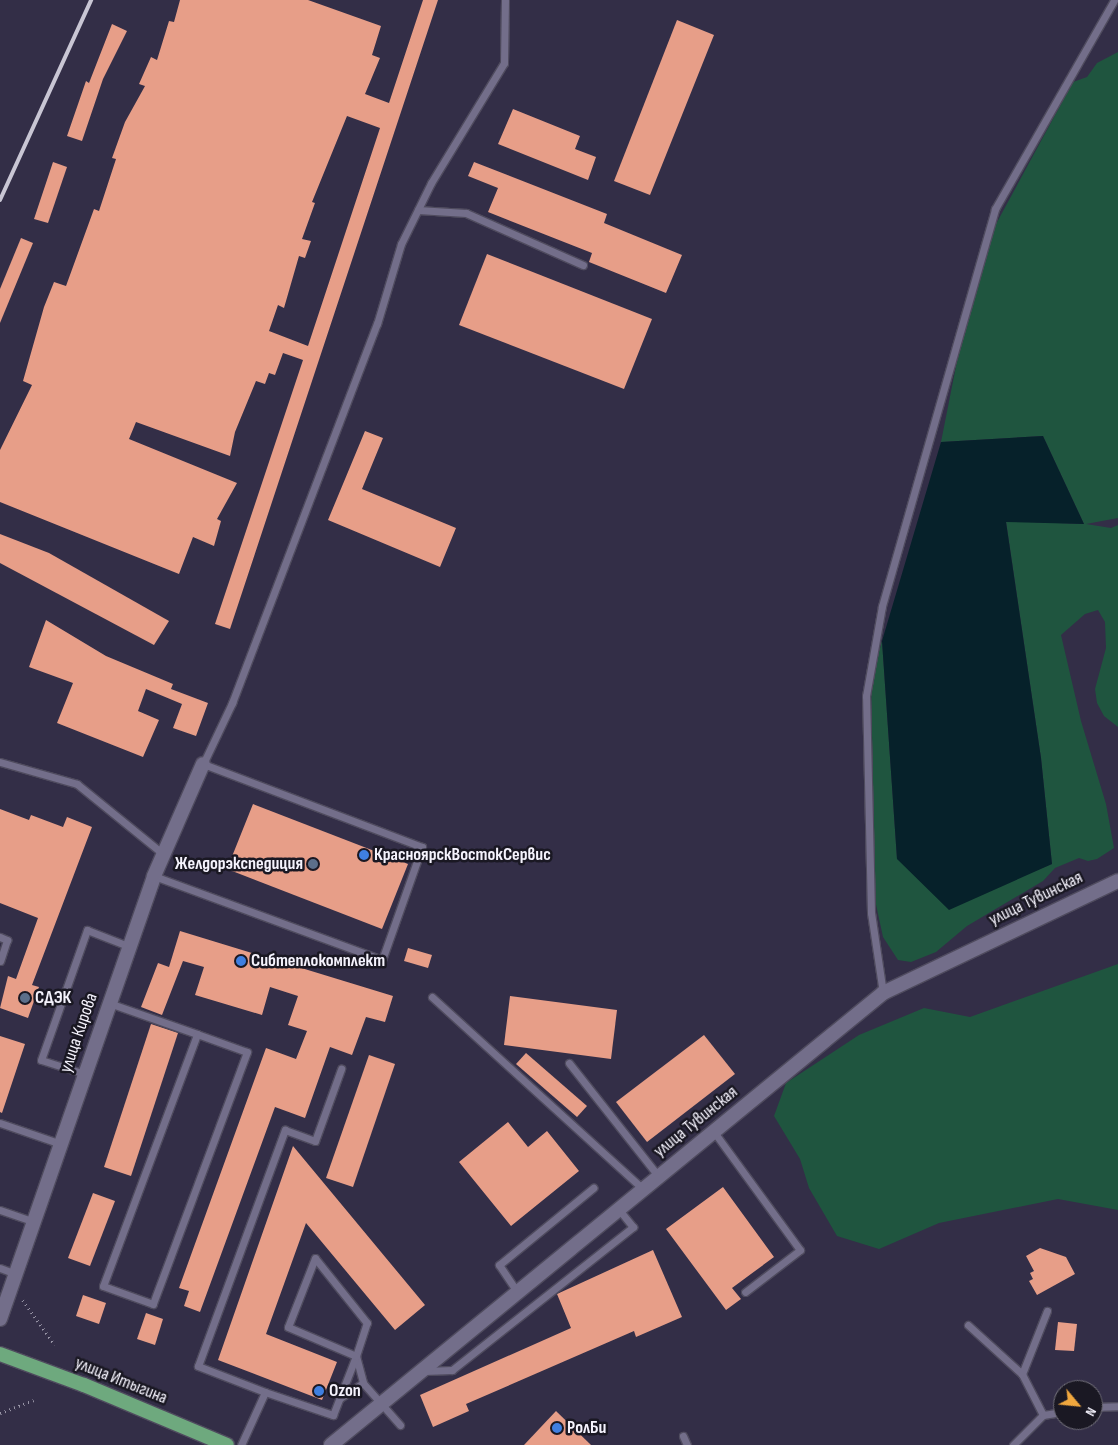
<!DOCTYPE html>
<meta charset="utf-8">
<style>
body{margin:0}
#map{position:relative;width:1118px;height:1445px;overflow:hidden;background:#332e47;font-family:"Sofia Sans Condensed",sans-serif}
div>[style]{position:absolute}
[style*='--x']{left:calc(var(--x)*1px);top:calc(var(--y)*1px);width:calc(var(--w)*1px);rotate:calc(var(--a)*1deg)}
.green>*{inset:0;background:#1f553f}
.water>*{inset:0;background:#06212a}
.building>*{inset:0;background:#e79e88}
.path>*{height:2.5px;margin-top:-1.25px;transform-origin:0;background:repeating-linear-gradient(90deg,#9794a5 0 1px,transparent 0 5px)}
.roads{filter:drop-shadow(1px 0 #4f4b5e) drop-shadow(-1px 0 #4f4b5e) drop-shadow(0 1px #4f4b5e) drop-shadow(0 -1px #4f4b5e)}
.service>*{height:7px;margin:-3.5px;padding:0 3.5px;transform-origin:3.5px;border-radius:3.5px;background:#736e8a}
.minor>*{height:14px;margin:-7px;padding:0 7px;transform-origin:7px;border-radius:7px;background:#736e8a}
.primary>*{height:14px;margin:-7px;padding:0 7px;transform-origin:7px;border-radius:7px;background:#6ea97e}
.rail>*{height:4px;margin:-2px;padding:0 2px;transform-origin:2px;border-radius:2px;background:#c9c6d4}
.dots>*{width:14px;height:14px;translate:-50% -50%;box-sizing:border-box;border:2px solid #1a1823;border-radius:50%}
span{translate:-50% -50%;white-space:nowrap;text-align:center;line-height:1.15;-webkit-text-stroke:5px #1a1823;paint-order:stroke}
.poi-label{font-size:18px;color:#f5f3fd;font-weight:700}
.left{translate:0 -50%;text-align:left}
.right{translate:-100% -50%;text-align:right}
.street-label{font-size:18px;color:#f5f3fd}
.north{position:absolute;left:1053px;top:1380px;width:50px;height:50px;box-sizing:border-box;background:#1a1823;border:1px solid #72707a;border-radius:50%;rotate:118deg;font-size:14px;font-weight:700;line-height:20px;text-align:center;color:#f5f3fd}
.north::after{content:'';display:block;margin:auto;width:18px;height:22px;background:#f0a73e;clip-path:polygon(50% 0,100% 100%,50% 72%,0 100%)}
</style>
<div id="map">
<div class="green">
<div style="clip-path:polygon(1118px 52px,1118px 518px,1086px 524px,1111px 528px,1118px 525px,1118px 727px,1104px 716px,1097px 703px,1095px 689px,1106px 648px,1105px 622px,1098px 610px,1085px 614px,1061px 635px,1081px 721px,1106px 804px,1114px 848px,1097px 859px,1088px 861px,1079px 858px,1055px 868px,1043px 881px,967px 926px,936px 952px,911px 962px,898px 960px,883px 937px,875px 900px,871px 680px,882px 641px,897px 859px,1001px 885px,1052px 864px,1041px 758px,1006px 521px,1084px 524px,1043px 436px,941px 442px,960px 346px,996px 224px,1073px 82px,1087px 77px,1097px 63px)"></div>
<div style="clip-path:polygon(1118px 964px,1118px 1210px,1058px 1199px,939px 1223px,879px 1249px,837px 1236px,809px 1188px,800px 1159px,774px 1116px,786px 1083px,859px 1035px,924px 1008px,970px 1017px)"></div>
</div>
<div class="water">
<div style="clip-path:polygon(1043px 436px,1084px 524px,1006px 522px,1041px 758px,1052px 864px,949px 910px,897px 859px,882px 641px,941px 442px)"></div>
</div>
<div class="building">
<div style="clip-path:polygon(evenodd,180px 0,308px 0,381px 26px,372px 55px,380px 58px,365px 94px,389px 103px,423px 0,438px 0,230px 629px,215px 624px,303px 360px,283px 353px,275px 375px,269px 373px,265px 384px,256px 381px,235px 432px,230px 456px,136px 422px,129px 439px,237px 483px,217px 519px,221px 521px,214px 546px,193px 537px,179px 574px,0 502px,0 450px,32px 385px,23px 381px,44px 307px,54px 282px,66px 286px,94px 209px,99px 211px,116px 159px,112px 158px,125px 122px,145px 86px,139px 84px,151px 57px,157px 60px,169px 21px,174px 22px,180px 0,347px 116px,380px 128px,308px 346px,269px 331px,278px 305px,284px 308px,299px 256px,305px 258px,311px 241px,302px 239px,315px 203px,312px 202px,347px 116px)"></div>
<div style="clip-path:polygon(677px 20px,714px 35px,650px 195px,614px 181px)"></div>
<div style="clip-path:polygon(112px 24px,127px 31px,103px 79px,82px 141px,67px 136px,86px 81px,89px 83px)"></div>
<div style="clip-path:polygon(513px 109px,580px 136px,575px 149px,596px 157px,588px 180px,498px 144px)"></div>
<div style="clip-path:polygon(53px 162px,67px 167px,48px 223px,34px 219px)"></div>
<div style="clip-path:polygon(474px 162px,607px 214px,604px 223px,682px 255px,666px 293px,589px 262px,592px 253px,488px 212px,498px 188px,468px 176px)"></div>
<div style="clip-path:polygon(21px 238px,33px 243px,0 323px,0 289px)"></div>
<div style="clip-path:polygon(487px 254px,652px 319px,624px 389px,459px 325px)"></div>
<div style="clip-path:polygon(365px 431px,383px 438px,362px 489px,456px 528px,440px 567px,328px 520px)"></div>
<div style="clip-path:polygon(0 534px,49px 553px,169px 621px,154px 645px,0 563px)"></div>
<div style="clip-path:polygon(46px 620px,106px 656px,173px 684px,171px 689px,208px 703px,196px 736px,173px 728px,182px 704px,146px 689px,138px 711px,159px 720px,143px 757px,57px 723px,73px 683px,29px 667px)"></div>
<div style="clip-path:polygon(253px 804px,408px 864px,382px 929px,227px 869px)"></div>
<div style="clip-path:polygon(0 809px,29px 820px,31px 815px,63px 827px,67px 817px,92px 827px,32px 985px,39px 987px,28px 1018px,0 1008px,8px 976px,16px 979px,38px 918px,0 903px)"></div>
<div style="clip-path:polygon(180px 931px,393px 996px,385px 1022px,366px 1017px,352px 1055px,330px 1047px,305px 1118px,275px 1107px,200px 1312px,184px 1306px,189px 1291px,179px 1288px,266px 1048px,296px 1059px,307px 1031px,288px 1025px,298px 996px,270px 987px,262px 1015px,195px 995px,204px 967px,183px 961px,162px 1015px,141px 1007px,158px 963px,169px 967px)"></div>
<div style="clip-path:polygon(408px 948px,432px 955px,428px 968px,404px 961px)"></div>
<div style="clip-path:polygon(510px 996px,617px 1010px,611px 1059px,504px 1045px)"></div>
<div style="clip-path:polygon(151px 1024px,178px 1033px,131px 1176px,104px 1167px)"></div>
<div style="clip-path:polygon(704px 1035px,735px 1074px,647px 1142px,616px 1102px)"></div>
<div style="clip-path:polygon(0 1036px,25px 1044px,2px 1113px,0 1112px)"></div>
<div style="clip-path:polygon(526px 1053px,587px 1106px,577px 1117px,516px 1064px)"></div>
<div style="clip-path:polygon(369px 1055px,395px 1064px,353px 1187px,326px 1178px)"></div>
<div style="clip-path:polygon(508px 1122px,528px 1147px,547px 1131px,579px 1171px,511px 1226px,459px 1162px)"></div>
<div style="clip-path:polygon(293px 1146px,425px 1305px,395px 1330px,306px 1223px,266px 1334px,337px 1362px,322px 1400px,218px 1360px)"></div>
<div style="clip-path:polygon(723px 1187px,774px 1257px,732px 1288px,741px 1299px,726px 1310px,666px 1229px)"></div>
<div style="clip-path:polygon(93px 1193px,115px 1201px,90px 1266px,68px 1258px)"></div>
<div style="clip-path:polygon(1040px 1248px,1066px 1257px,1075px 1274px,1037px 1295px,1029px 1281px,1033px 1279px,1030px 1273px,1034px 1271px,1026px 1256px)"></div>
<div style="clip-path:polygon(653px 1250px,682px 1317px,636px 1337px,634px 1331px,466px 1404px,469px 1411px,433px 1427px,420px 1395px,571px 1328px,557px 1294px)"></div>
<div style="clip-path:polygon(83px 1295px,106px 1303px,99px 1324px,76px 1316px)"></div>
<div style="clip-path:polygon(146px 1313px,163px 1319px,155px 1345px,137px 1339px)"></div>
<div style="clip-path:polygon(1058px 1322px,1077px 1324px,1074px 1351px,1055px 1350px)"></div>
<div style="clip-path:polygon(556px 1411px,591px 1445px,524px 1445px)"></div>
</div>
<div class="path">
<div style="--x:23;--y:1300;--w:55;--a:54.6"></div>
<div style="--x:0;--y:1413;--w:36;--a:-21"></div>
</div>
<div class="roads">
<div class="service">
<div style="--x:418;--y:210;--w:48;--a:3.6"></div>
<div style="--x:466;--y:213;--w:128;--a:24"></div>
<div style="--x:0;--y:762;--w:80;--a:15.9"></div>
<div style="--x:77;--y:784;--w:111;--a:39.1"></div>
<div style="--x:154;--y:876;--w:243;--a:20.2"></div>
<div style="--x:382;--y:960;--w:120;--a:-70.5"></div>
<div style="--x:422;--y:847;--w:234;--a:-159.2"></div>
<div style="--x:203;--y:764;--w:68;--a:-64.6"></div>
<div style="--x:232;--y:703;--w:406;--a:-69.1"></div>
<div style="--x:377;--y:324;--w:84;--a:-73.3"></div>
<div style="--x:401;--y:244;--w:68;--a:-63.8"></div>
<div style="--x:431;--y:183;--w:140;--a:-58.7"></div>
<div style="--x:504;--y:63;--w:63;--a:-89.1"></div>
<div style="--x:0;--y:937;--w:8;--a:23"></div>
<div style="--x:7;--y:940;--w:22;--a:108"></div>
<div style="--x:883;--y:993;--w:81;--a:-98.5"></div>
<div style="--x:871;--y:913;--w:217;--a:-91.3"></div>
<div style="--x:866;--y:696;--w:91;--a:-79.9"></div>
<div style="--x:882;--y:606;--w:413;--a:-74.1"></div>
<div style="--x:995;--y:209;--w:241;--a:-60.3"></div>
<div style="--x:432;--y:997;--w:287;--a:42.3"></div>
<div style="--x:109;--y:1003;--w:93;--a:19.4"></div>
<div style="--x:197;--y:1034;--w:53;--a:19.8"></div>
<div style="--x:247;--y:1052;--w:269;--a:110.5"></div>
<div style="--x:153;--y:1304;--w:53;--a:-160.2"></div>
<div style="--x:103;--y:1286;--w:269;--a:-69.5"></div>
<div style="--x:569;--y:1063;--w:145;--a:51.7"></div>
<div style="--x:85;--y:1074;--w:46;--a:-162.3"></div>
<div style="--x:41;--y:1060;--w:138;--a:-70.5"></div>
<div style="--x:87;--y:930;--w:44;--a:21.3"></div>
<div style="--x:0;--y:1123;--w:65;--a:19"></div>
<div style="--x:714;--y:1132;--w:146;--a:53.9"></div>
<div style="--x:800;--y:1250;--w:69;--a:142.6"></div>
<div style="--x:0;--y:1210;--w:36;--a:19"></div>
<div style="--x:0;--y:1268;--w:17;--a:21"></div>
<div style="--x:518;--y:1293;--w:34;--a:-124"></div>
<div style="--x:499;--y:1265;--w:122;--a:-39.3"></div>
<div style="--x:968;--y:1325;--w:73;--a:42.2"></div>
<div style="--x:1022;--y:1374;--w:46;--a:62.9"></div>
<div style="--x:356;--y:1356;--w:28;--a:75"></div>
<div style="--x:363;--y:1383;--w:56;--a:48.6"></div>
<div style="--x:424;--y:1371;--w:28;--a:-2"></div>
<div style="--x:452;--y:1370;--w:231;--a:-38.3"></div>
<div style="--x:633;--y:1227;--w:22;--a:-129"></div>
<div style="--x:1022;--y:1374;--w:68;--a:-68.4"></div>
<div style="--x:265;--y:1392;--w:72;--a:-158.8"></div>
<div style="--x:198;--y:1366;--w:252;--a:-69.8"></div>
<div style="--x:285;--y:1130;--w:32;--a:20"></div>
<div style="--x:315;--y:1141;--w:77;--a:-70.1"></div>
<div style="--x:340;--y:1398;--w:27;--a:-33"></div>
<div style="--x:1093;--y:1407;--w:25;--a:-2"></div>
<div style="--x:683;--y:1436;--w:10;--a:66"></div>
<div style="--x:241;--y:1445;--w:58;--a:-65.6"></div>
<div style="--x:265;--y:1392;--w:72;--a:18.7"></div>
<div style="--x:333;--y:1415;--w:63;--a:-68.7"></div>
<div style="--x:356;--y:1356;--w:35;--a:-72"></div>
<div style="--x:367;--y:1323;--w:83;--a:-128.7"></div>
<div style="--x:315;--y:1258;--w:74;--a:111.4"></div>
<div style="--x:288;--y:1327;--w:74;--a:23.1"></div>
<div style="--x:1013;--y:1445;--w:42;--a:-45"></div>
<div style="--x:1043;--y:1415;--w:20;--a:-9"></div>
</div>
<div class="minor">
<div style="--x:0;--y:1319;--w:469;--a:-70.8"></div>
<div style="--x:154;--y:876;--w:122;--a:-66.4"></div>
<div style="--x:331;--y:1445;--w:713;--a:-39.31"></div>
<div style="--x:883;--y:993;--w:260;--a:-25.5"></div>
</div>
<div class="primary">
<div style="--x:0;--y:1354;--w:90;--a:20.3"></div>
<div style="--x:84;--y:1385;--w:155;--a:22.8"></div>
</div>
</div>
<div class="rail">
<div style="--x:0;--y:200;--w:220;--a:-65.5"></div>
</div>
<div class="dots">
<div style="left:364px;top:855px;background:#3f7fe0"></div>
<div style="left:313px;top:864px;background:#5c6f8a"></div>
<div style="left:241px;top:961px;background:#3f7fe0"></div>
<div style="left:25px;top:998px;background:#5c6f8a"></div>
<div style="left:319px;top:1391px;background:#3f7fe0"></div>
<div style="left:557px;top:1428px;background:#3f7fe0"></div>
</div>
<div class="poi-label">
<span class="left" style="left:374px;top:855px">КрасноярскВостокСервис</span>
<span class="right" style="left:303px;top:864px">Желдорэкспедиция</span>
<span class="left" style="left:251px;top:961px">Сибтеплокомплект</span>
<span class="left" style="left:35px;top:998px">СДЭК</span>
<span class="left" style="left:329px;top:1391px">Ozon</span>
<span class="left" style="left:567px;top:1428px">РолБи</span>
</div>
<div class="street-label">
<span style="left:1036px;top:899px;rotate:-26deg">улица Тувинская</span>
<span style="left:79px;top:1033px;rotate:-71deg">улица Кирова</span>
<span style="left:696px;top:1122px;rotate:-39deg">улица Тувинская</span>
<span style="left:121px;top:1381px;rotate:22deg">улица Итыгина</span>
</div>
<div class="north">N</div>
</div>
